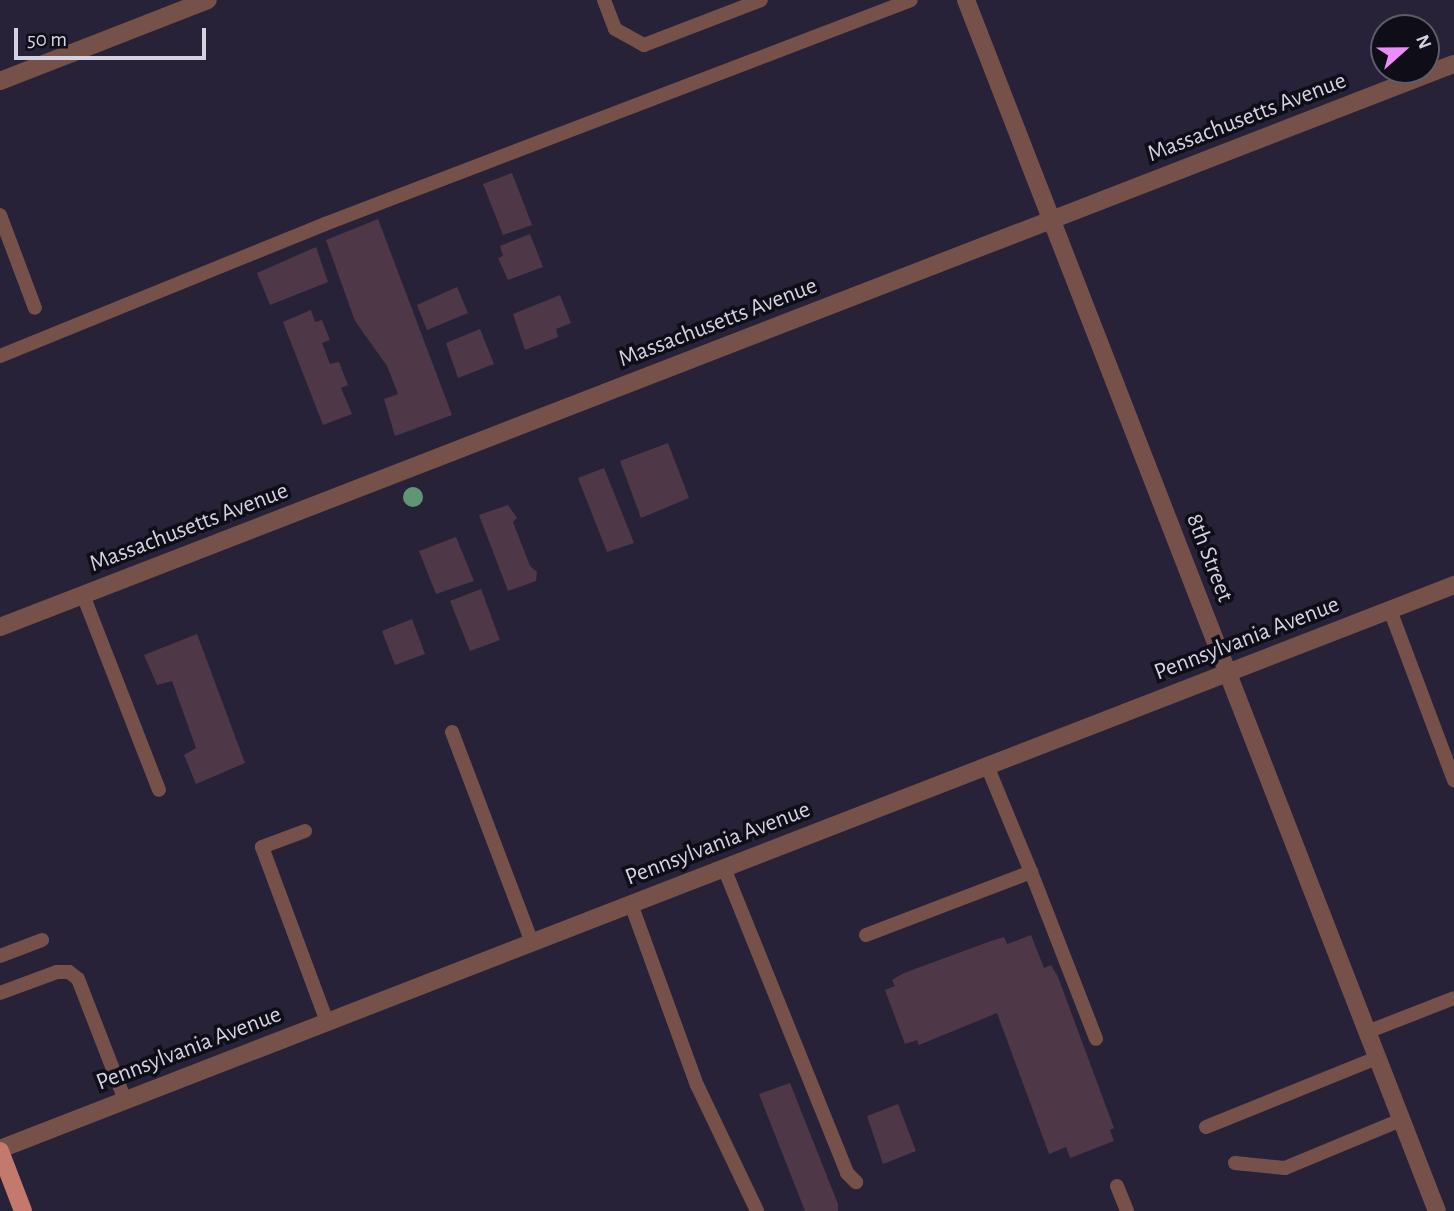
<!DOCTYPE html>
<style>
body{margin:0}
#map{position:relative;width:1454px;height:1211px;overflow:hidden;background:#272238;font-family:"Alegreya Sans",sans-serif}
div>[style]{position:absolute}
[style*='--x']{left:calc(var(--x)*1px);top:calc(var(--y)*1px);width:calc(var(--w)*1px);rotate:calc(var(--a)*1deg)}
.building>*{inset:0;background:#4e3848}
.service>*{height:14px;margin:-7px;padding:0 7px;transform-origin:7px;border-radius:7px;background:#75514a}
.minor>*{height:18px;margin:-9px;padding:0 9px;transform-origin:9px;border-radius:9px;background:#75514a}
.tertiary>*{height:18px;margin:-9px;padding:0 9px;transform-origin:9px;border-radius:9px;background:#75514a}
.primary>*{height:18px;margin:-9px;padding:0 9px;transform-origin:9px;border-radius:9px;background:#c37a6c}
.trees>*{width:20px;height:20px;margin:-10px;border-radius:50%;background:#609676}
span{translate:-50% -50%;white-space:nowrap;text-align:center;line-height:1.15;-webkit-text-stroke:7px #0f0d17;paint-order:stroke}
.street-label{font-size:24px;color:#d4d2e0}
.north{position:absolute;left:1370px;top:14px;width:70px;height:70px;box-sizing:border-box;background:#0f0d17;border:2px solid #5e5c67;border-radius:50%;rotate:69deg;font-size:19px;font-weight:700;line-height:28px;text-align:center;color:#d4d2e0}
.north::after{content:'';display:block;margin:auto;width:24px;height:32px;background:#eb8dfb;clip-path:polygon(50% 0,100% 100%,50% 72%,0 100%)}
.scale{position:absolute;left:14px;top:28px;width:192px;height:32px;box-sizing:border-box;border:4px solid #d4d2e0;border-top:0;padding-left:9px;font-size:21px;line-height:24px;white-space:nowrap;color:#d4d2e0;-webkit-text-stroke:5px #0f0d17;paint-order:stroke}
</style>
<div id="map">
<div class="building">
<div style="clip-path:polygon(512px 173px,532px 225px,503px 235px,483px 184px)"></div>
<div style="clip-path:polygon(378px 219px,452px 415px,395px 436px,384px 399px,398px 394px,387px 366px,355px 321px,326px 240px)"></div>
<div style="clip-path:polygon(530px 234px,543px 267px,508px 280px,498px 258px,503px 256px,500px 246px)"></div>
<div style="clip-path:polygon(316px 247px,328px 282px,270px 305px,257px 273px)"></div>
<div style="clip-path:polygon(457px 287px,468px 313px,427px 330px,417px 305px)"></div>
<div style="clip-path:polygon(560px 295px,571px 323px,556px 329px,558px 337px,525px 350px,513px 314px)"></div>
<div style="clip-path:polygon(311px 310px,315px 322px,322px 320px,330px 340px,322px 343px,330px 364px,339px 362px,348px 385px,341px 388px,352px 414px,323px 425px,283px 322px)"></div>
<div style="clip-path:polygon(480px 329px,494px 364px,458px 378px,446px 343px)"></div>
<div style="clip-path:polygon(668px 443px,689px 498px,641px 518px,620px 461px)"></div>
<div style="clip-path:polygon(604px 468px,634px 543px,607px 552px,578px 478px)"></div>
<div style="clip-path:polygon(508px 505px,517px 518px,513px 522px,530px 566px,537px 572px,536px 581px,508px 591px,479px 515px)"></div>
<div style="clip-path:polygon(456px 537px,474px 581px,436px 594px,419px 551px)"></div>
<div style="clip-path:polygon(481px 589px,500px 640px,470px 651px,450px 601px)"></div>
<div style="clip-path:polygon(412px 619px,425px 654px,395px 665px,382px 631px)"></div>
<div style="clip-path:polygon(197px 634px,245px 763px,196px 784px,184px 755px,196px 748px,172px 681px,157px 685px,144px 655px)"></div>
<div style="clip-path:polygon(1031px 935px,1044px 968px,1051px 965px,1058px 977px,1114px 1128px,1110px 1130px,1114px 1141px,1070px 1158px,1066px 1147px,1049px 1154px,997px 1013px,919px 1045px,917px 1040px,905px 1044px,885px 990px,895px 986px,892px 980px,904px 973px,991px 941px,1004px 937px,1007px 944px)"></div>
<div style="clip-path:polygon(790px 1083px,838px 1204px,838px 1211px,805px 1211px,759px 1094px)"></div>
<div style="clip-path:polygon(898px 1104px,916px 1151px,883px 1164px,867px 1116px)"></div>
</div>
<div class="service">
<div style="--x:604;--y:0;--w:31;--a:69"></div>
<div style="--x:615;--y:29;--w:33;--a:29"></div>
<div style="--x:644;--y:45;--w:125;--a:-21"></div>
<div style="--x:0;--y:215;--w:99;--a:69.4"></div>
<div style="--x:0;--y:356;--w:351;--a:-22.1"></div>
<div style="--x:325;--y:224;--w:627;--a:-20.92"></div>
<div style="--x:83;--y:595;--w:209;--a:68.7"></div>
<div style="--x:1390;--y:610;--w:182;--a:69.4"></div>
<div style="--x:452;--y:732;--w:226;--a:69.2"></div>
<div style="--x:305;--y:831;--w:46;--a:159.6"></div>
<div style="--x:262;--y:847;--w:187;--a:69.6"></div>
<div style="--x:724;--y:868;--w:329;--a:68"></div>
<div style="--x:847;--y:1173;--w:13;--a:45"></div>
<div style="--x:1031;--y:872;--w:179;--a:68.7"></div>
<div style="--x:631;--y:904;--w:193;--a:70"></div>
<div style="--x:697;--y:1085;--w:140;--a:64.5"></div>
<div style="--x:866;--y:935;--w:177;--a:-20.9"></div>
<div style="--x:1031;--y:872;--w:115;--a:-112.5"></div>
<div style="--x:0;--y:956;--w:45;--a:-20.9"></div>
<div style="--x:0;--y:993;--w:61;--a:-20.2"></div>
<div style="--x:57;--y:972;--w:12;--a:0"></div>
<div style="--x:69;--y:972;--w:11;--a:38"></div>
<div style="--x:78;--y:979;--w:130;--a:68.8"></div>
<div style="--x:1367;--y:1032;--w:93;--a:-21.3"></div>
<div style="--x:1206;--y:1127;--w:184;--a:-22"></div>
<div style="--x:1235;--y:1163;--w:50;--a:5.7"></div>
<div style="--x:1285;--y:1168;--w:126;--a:-22.5"></div>
<div style="--x:1117;--y:1186;--w:27;--a:68"></div>
</div>
<div class="minor">
<div style="--x:0;--y:81;--w:223;--a:-21.3"></div>
<div style="--x:0;--y:627;--w:1559;--a:-21.17"></div>
</div>
<div class="tertiary">
<div style="--x:966;--y:0;--w:1299;--a:68.75"></div>
<div style="--x:0;--y:1149;--w:1560;--a:-21.2"></div>
</div>
<div class="primary">
<div style="--x:0;--y:1151;--w:64;--a:69"></div>
</div>
<div class="trees">
<div style="left:413px;top:497px"></div>
</div>
<div class="street-label">
<span style="left:1247px;top:118px;rotate:-21deg">Massachusetts Avenue</span>
<span style="left:718px;top:323px;rotate:-21deg">Massachusetts Avenue</span>
<span style="left:189px;top:528px;rotate:-21deg">Massachusetts Avenue</span>
<span style="left:1209px;top:558px;rotate:69deg">8th Street</span>
<span style="left:1247px;top:639px;rotate:-21deg">Pennsylvania Avenue</span>
<span style="left:718px;top:844px;rotate:-21deg">Pennsylvania Avenue</span>
<span style="left:189px;top:1049px;rotate:-21deg">Pennsylvania Avenue</span>
</div>
<div class="north">N</div>
<div class="scale">50 m</div>
</div>
